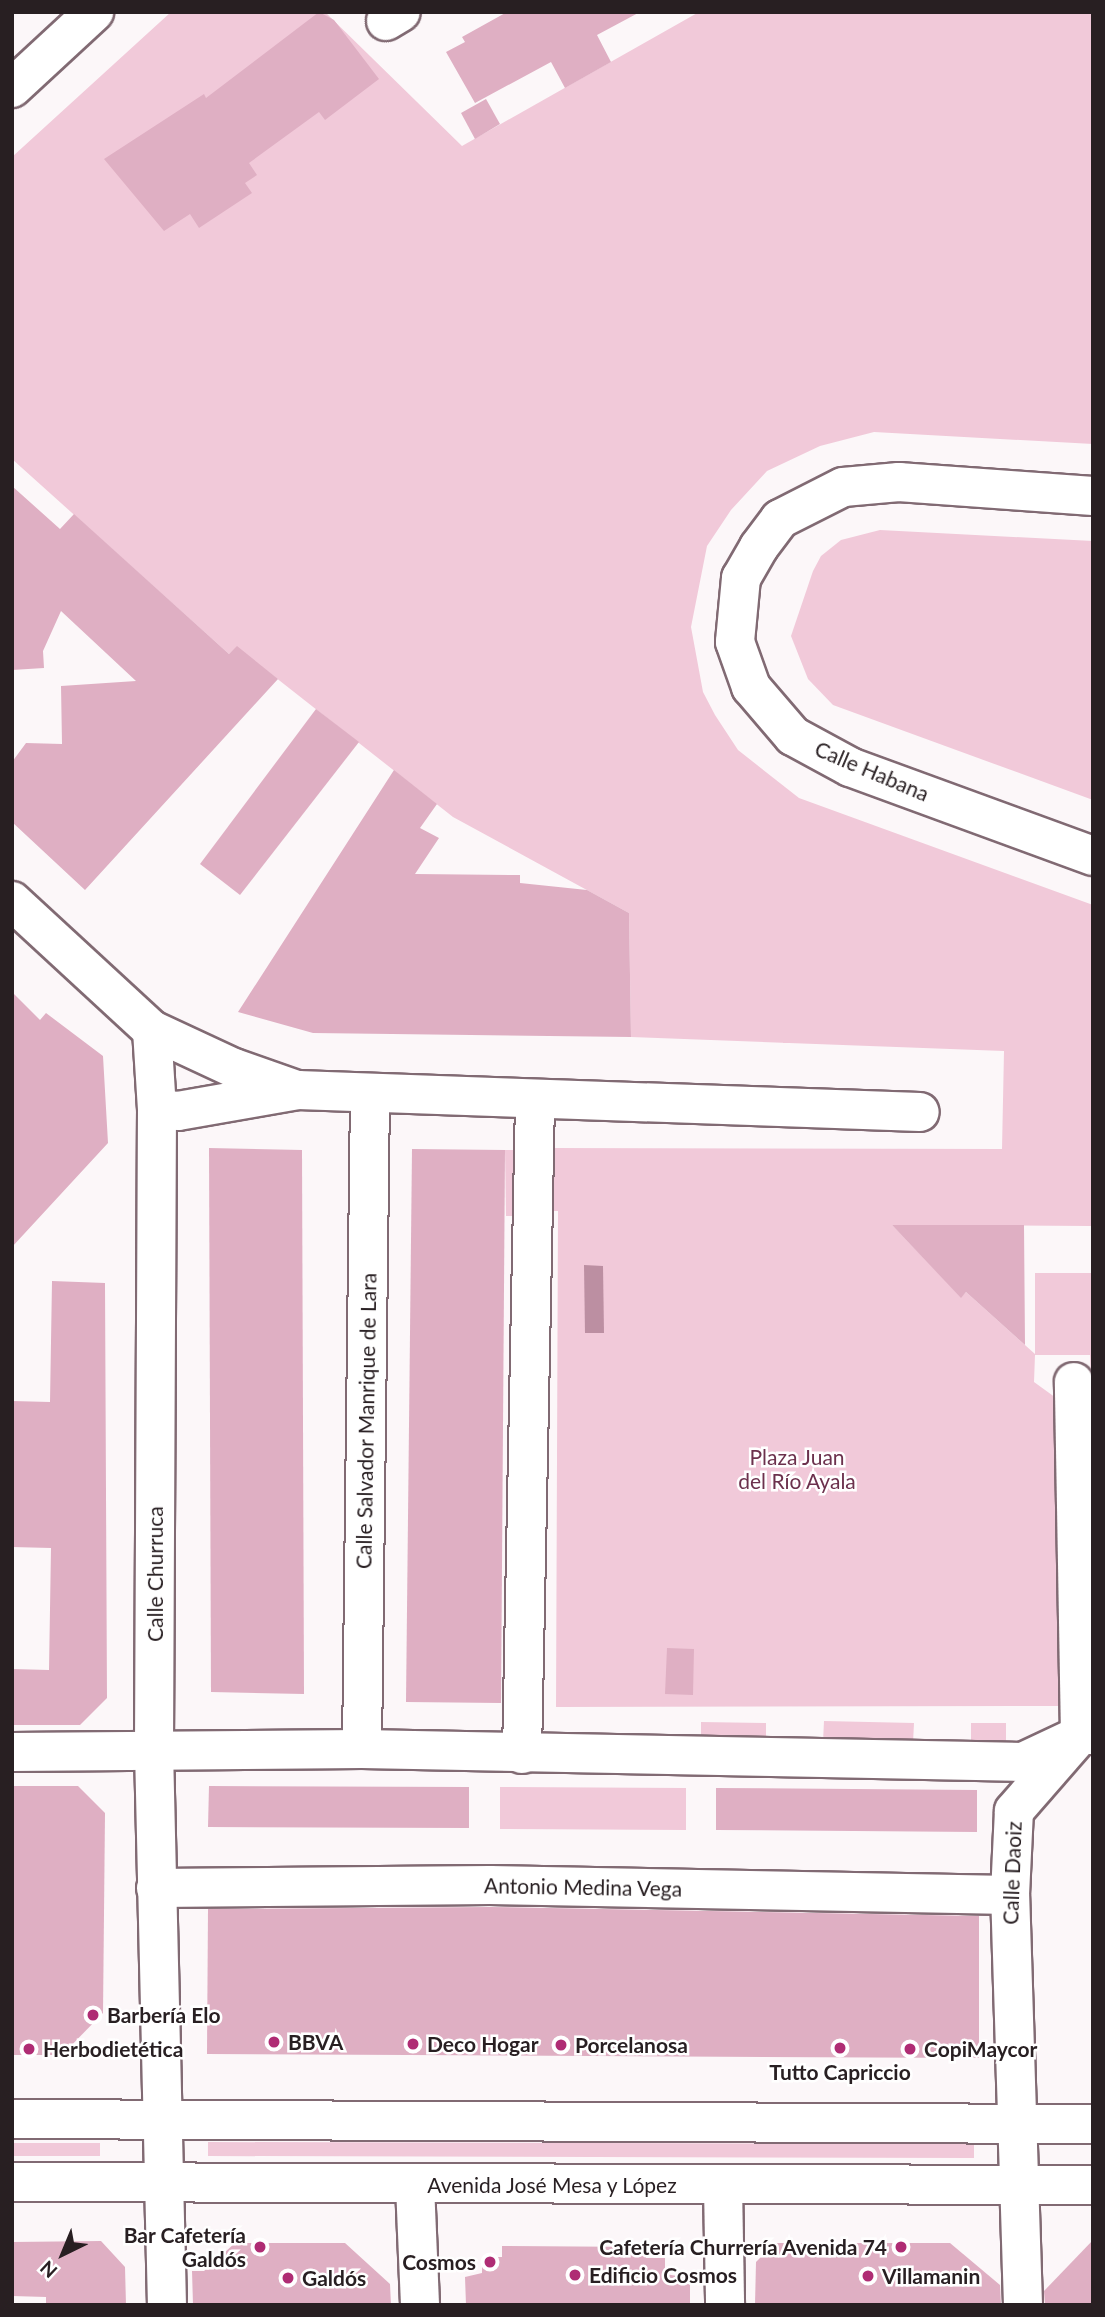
<!DOCTYPE html>
<meta charset="utf-8">
<style>
body{margin:0}
#map{position:relative;width:1105px;height:2317px;overflow:hidden;background:#fcf7f9;font-family:Lato,sans-serif}
div>[style]{position:absolute}
[style*='--x']{left:calc(var(--x)*1px);top:calc(var(--y)*1px);width:calc(var(--w)*1px);rotate:calc(var(--a)*1deg)}
.green>*{inset:0;background:#f1c9d9}
.water>*{inset:0;background:#bc8fa2}
.building>*{inset:0;background:#dfafc3}
.roads{filter:drop-shadow(2px 0 #816a73) drop-shadow(-2px 0 #816a73) drop-shadow(0 2px #816a73) drop-shadow(0 -2px #816a73)}
.minor>*{height:38px;margin:-19px;padding:0 19px;transform-origin:19px;border-radius:19px;background:#fff}
.dots>*{width:19px;height:19px;translate:-50% -50%;box-sizing:border-box;border:4px solid #fff;border-radius:50%}
span{translate:-50% -50%;white-space:nowrap;text-align:center;line-height:1.15;-webkit-text-stroke:5px #fff;paint-order:stroke}
.street-label{font-size:21px;color:#281f22}
.park-label{font-size:21px;color:#6c314d}
.poi-label{font-size:21px;color:#281f22;font-weight:700}
.left{translate:0 -50%;text-align:left}
.right{translate:-100% -50%;text-align:right}
.frame{position:absolute;inset:0;border:14px solid #281f22;pointer-events:none}
.north{position:absolute;left:28px;top:2219px;width:70px;height:70px;-webkit-text-stroke:5px #fff;paint-order:stroke;rotate:223deg;font-size:19px;font-weight:700;line-height:28px;text-align:center;color:#281f22}
.north::after{content:'';display:block;margin:auto;width:24px;height:32px;background:#281f22;clip-path:polygon(50% 0,100% 100%,50% 72%,0 100%)}
</style>
<div id="map">
<div class="green">
<div style="clip-path:polygon(evenodd,171px 12px,325px 12px,462px 146px,699px 12px,1093px 12px,1093px 444px,874px 432px,820px 446px,767px 471px,731px 510px,707px 546px,691px 627px,703px 692px,715px 715px,738px 750px,799px 798px,1093px 905px,1093px 1434px,1090px 1355px,1035px 1355px,1034px 1382px,1063px 1403px,1061px 1706px,556px 1707px,558px 1211px,549px 1211px,549px 1148px,1002px 1149px,1004px 1051px,631px 1037px,629px 913px,453px 817px,237px 647px,229px 654px,12px 459px,12px 157px,171px 12px,892px 1225px,1091px 1226px,1091px 1273px,1035px 1273px,1035px 1354px,966px 1292px,961px 1297px,892px 1225px)"></div>
<div style="clip-path:polygon(880px 530px,1093px 541px,1093px 800px,833px 705px,808px 679px,791px 636px,813px 571px,821px 556px,841px 540px)"></div>
<div style="clip-path:polygon(505px 1150px,523px 1150px,524px 1216px,506px 1216px)"></div>
<div style="clip-path:polygon(824px 1721px,914px 1723px,913px 1743px,823px 1742px)"></div>
<div style="clip-path:polygon(701px 1722px,766px 1723px,766px 1744px,701px 1743px)"></div>
<div style="clip-path:polygon(971px 1723px,1006px 1723px,1006px 1745px,971px 1745px)"></div>
<div style="clip-path:polygon(500px 1787px,686px 1788px,686px 1830px,500px 1829px)"></div>
<div style="clip-path:polygon(208px 2142px,974px 2144px,974px 2158px,208px 2156px)"></div>
<div style="clip-path:polygon(12px 2143px,100px 2143px,100px 2156px,12px 2156px)"></div>
</div>
<div class="water">
<div style="clip-path:polygon(584px 1265px,603px 1266px,604px 1333px,585px 1333px)"></div>
</div>
<div class="building">
<div style="clip-path:polygon(319px 12px,334px 20px,379px 79px,325px 120px,319px 112px,249px 163px,257px 175px,245px 183px,252px 193px,199px 228px,190px 214px,164px 231px,104px 159px,204px 94px,206px 98px)"></div>
<div style="clip-path:polygon(507px 12px,640px 12px,597px 35px,611px 62px,565px 88px,551px 62px,475px 103px,446px 52px,465px 42px,462px 37px)"></div>
<div style="clip-path:polygon(486px 99px,500px 124px,475px 139px,461px 113px)"></div>
<div style="clip-path:polygon(12px 486px,60px 529px,74px 514px,229px 654px,237px 646px,278px 679px,85px 890px,12px 822px,12px 762px,26px 743px,62px 744px,61px 686px,136px 681px,61px 611px,43px 651px,44px 668px,12px 670px)"></div>
<div style="clip-path:polygon(316px 709px,359px 742px,240px 895px,200px 864px)"></div>
<div style="clip-path:polygon(394px 770px,437px 804px,420px 828px,439px 838px,415px 874px,520px 875px,520px 883px,587px 890px,629px 913px,631px 1037px,313px 1033px,238px 1012px)"></div>
<div style="clip-path:polygon(12px 992px,40px 1020px,46px 1013px,103px 1056px,108px 1143px,12px 1247px)"></div>
<div style="clip-path:polygon(209px 1148px,302px 1150px,304px 1694px,211px 1692px)"></div>
<div style="clip-path:polygon(412px 1149px,505px 1150px,501px 1703px,406px 1702px)"></div>
<div style="clip-path:polygon(892px 1225px,1024px 1225px,1025px 1345px,966px 1292px,961px 1298px)"></div>
<div style="clip-path:polygon(52px 1281px,105px 1283px,107px 1698px,80px 1725px,12px 1725px,12px 1669px,49px 1670px,51px 1548px,12px 1547px,12px 1401px,50px 1402px)"></div>
<div style="clip-path:polygon(667px 1648px,694px 1649px,693px 1695px,665px 1694px)"></div>
<div style="clip-path:polygon(12px 1786px,78px 1786px,105px 1813px,103px 2013px,62px 2055px,12px 2055px)"></div>
<div style="clip-path:polygon(209px 1786px,469px 1787px,469px 1828px,208px 1827px)"></div>
<div style="clip-path:polygon(716px 1788px,977px 1790px,977px 1832px,716px 1830px)"></div>
<div style="clip-path:polygon(490px 1907px,979px 1916px,979px 2058px,207px 2054px,208px 1909px)"></div>
<div style="clip-path:polygon(1093px 2240px,1093px 2305px,1045px 2305px,1044px 2291px)"></div>
<div style="clip-path:polygon(101px 2241px,125px 2267px,126px 2305px,46px 2305px,46px 2297px,12px 2296px,12px 2242px)"></div>
<div style="clip-path:polygon(235px 2243px,345px 2243px,390px 2284px,391px 2305px,193px 2305px,192px 2271px,204px 2271px)"></div>
<div style="clip-path:polygon(775px 2243px,950px 2243px,1000px 2285px,1001px 2305px,755px 2305px,756px 2262px)"></div>
<div style="clip-path:polygon(502px 2246px,646px 2247px,646px 2258px,665px 2258px,665px 2274px,690px 2278px,690px 2305px,466px 2305px,465px 2277px,482px 2273px,482px 2257px,502px 2257px)"></div>
</div>
<div class="roads">
<div class="minor">
<div style="--x:386;--y:21;--w:17;--a:-31"></div>
<div style="--x:12;--y:88;--w:112;--a:-42.8"></div>
<div style="--x:1093;--y:496;--w:195;--a:-175.9"></div>
<div style="--x:899;--y:482;--w:56;--a:174.9"></div>
<div style="--x:843;--y:487;--w:71;--a:153.1"></div>
<div style="--x:780;--y:519;--w:35;--a:127"></div>
<div style="--x:759;--y:547;--w:36;--a:120"></div>
<div style="--x:741;--y:578;--w:64;--a:95.4"></div>
<div style="--x:735;--y:642;--w:48;--a:70.4"></div>
<div style="--x:751;--y:687;--w:65;--a:49.4"></div>
<div style="--x:793;--y:736;--w:65;--a:28.5"></div>
<div style="--x:850;--y:767;--w:259;--a:20.1"></div>
<div style="--x:12;--y:901;--w:190;--a:42.7"></div>
<div style="--x:152;--y:1030;--w:90;--a:24.9"></div>
<div style="--x:234;--y:1068;--w:64;--a:19.3"></div>
<div style="--x:152;--y:1030;--w:79;--a:86.4"></div>
<div style="--x:157;--y:1109;--w:641;--a:90.27"></div>
<div style="--x:154;--y:1750;--w:555;--a:88.66"></div>
<div style="--x:157;--y:1109;--w:21;--a:5"></div>
<div style="--x:178;--y:1111;--w:122;--a:-9.9"></div>
<div style="--x:298;--y:1090;--w:622;--a:2.03"></div>
<div style="--x:362;--y:1749;--w:656;--a:-89.3"></div>
<div style="--x:12;--y:1752;--w:350;--a:-0.5"></div>
<div style="--x:362;--y:1749;--w:661;--a:1.13"></div>
<div style="--x:1023;--y:1762;--w:63;--a:-25.3"></div>
<div style="--x:1080;--y:1735;--w:13;--a:0"></div>
<div style="--x:522;--y:1754;--w:655;--a:-88.86"></div>
<div style="--x:156;--y:1888;--w:334;--a:-0.5"></div>
<div style="--x:490;--y:1885;--w:520;--a:1.1"></div>
<div style="--x:12;--y:2119;--w:1081;--a:0.27"></div>
<div style="--x:12;--y:2182;--w:1081;--a:0.16"></div>
<div style="--x:415;--y:2185;--w:120;--a:87.6"></div>
<div style="--x:723;--y:2185;--w:120;--a:89"></div>
<div style="--x:1023;--y:2305;--w:410;--a:-91.8"></div>
<div style="--x:1010;--y:1895;--w:84;--a:-87.3"></div>
<div style="--x:1014;--y:1811;--w:101;--a:-49"></div>
<div style="--x:1080;--y:1735;--w:353;--a:-91"></div>
</div>
</div>
<div class="dots">
<div style="left:93px;top:2015px;background:#af2c74"></div>
<div style="left:274px;top:2042px;background:#af2c74"></div>
<div style="left:413px;top:2044px;background:#af2c74"></div>
<div style="left:561px;top:2045px;background:#af2c74"></div>
<div style="left:840px;top:2048px;background:#af2c74"></div>
<div style="left:29px;top:2049px;background:#af2c74"></div>
<div style="left:910px;top:2049px;background:#af2c74"></div>
<div style="left:260px;top:2247px;background:#af2c74"></div>
<div style="left:901px;top:2247px;background:#af2c74"></div>
<div style="left:490px;top:2262px;background:#af2c74"></div>
<div style="left:575px;top:2275px;background:#af2c74"></div>
<div style="left:868px;top:2276px;background:#af2c74"></div>
<div style="left:288px;top:2278px;background:#af2c74"></div>
</div>
<div class="street-label">
<span style="left:872px;top:771px;rotate:23deg">Calle Habana</span>
<span style="left:366px;top:1421px;rotate:-89deg">Calle Salvador Manrique de Lara</span>
<span style="left:155px;top:1574px;rotate:-90deg">Calle Churruca</span>
<span style="left:1012px;top:1873px;rotate:-88deg">Calle Daoiz</span>
<span style="left:583px;top:1887px;rotate:1deg">Antonio Medina Vega</span>
<span style="left:552px;top:2185px">Avenida José Mesa y López</span>
</div>
<div class="park-label">
<span style="left:797px;top:1469px">Plaza Juan<br>del Río Ayala</span>
</div>
<div class="poi-label">
<span class="left" style="left:107px;top:2015px">Barbería Elo</span>
<span class="left" style="left:288px;top:2042px">BBVA</span>
<span class="left" style="left:427px;top:2044px">Deco Hogar</span>
<span class="left" style="left:575px;top:2045px">Porcelanosa</span>
<span class="left" style="left:43px;top:2049px">Herbodietética</span>
<span class="left" style="left:924px;top:2049px">CopiMaycor</span>
<span style="left:840px;top:2072px">Tutto Capriccio</span>
<span class="right" style="left:246px;top:2247px">Bar Cafetería<br>Galdós</span>
<span class="right" style="left:887px;top:2247px">Cafetería Churrería Avenida 74</span>
<span class="right" style="left:476px;top:2262px">Cosmos</span>
<span class="left" style="left:589px;top:2275px">Edificio Cosmos</span>
<span class="left" style="left:882px;top:2276px">Villamanin</span>
<span class="left" style="left:302px;top:2278px">Galdós</span>
</div>
<div class="frame"></div>
<div class="north">N</div>
</div>
